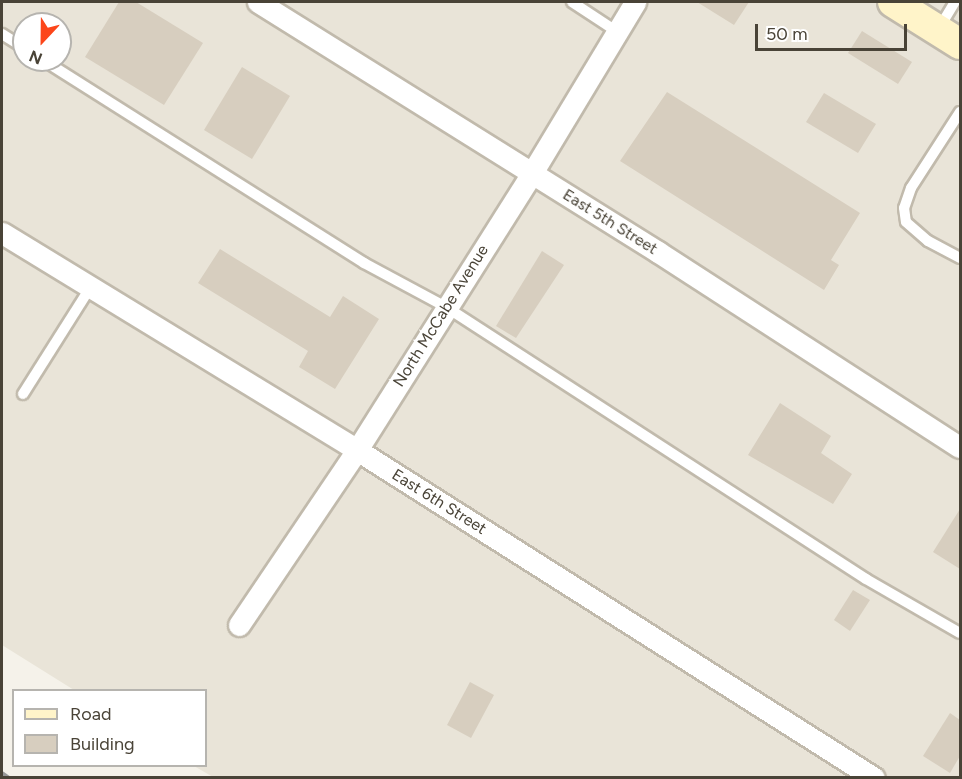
<!DOCTYPE html>
<style>
body{margin:0}
#map{position:relative;width:962px;height:779px;overflow:hidden;background:#f5f2ea;font-family:Figtree,sans-serif}
div>[style]{position:absolute}
[style*='--x']{left:calc(var(--x)*1px);top:calc(var(--y)*1px);width:calc(var(--w)*1px);rotate:calc(var(--a)*1deg)}
.residential>*{inset:0;background:#e9e4d8}
.building>*{inset:0;background:#d7cebf}
.roads{filter:drop-shadow(2px 0 #c1baac) drop-shadow(-2px 0 #c1baac) drop-shadow(0 2px #c1baac) drop-shadow(0 -2px #c1baac)}
.service>*{height:10px;margin:-5px;padding:0 5px;transform-origin:5px;border-radius:5px;background:#fff}
.minor>*{height:21px;margin:-10.5px;padding:0 10.5px;transform-origin:10.5px;border-radius:10.5px;background:#fff}
.secondary>*{height:30px;margin:-15px;padding:0 15px;transform-origin:15px;border-radius:15px;background:#fff4c9}
.rail>*{height:4.5px;margin-top:-2.25px;transform-origin:0;background:repeating-linear-gradient(90deg,#989898 0 8px,transparent 0 16px)}
span{translate:-50% -50%;white-space:nowrap;text-align:center;line-height:1.15;-webkit-text-stroke:4.5px #fff;paint-order:stroke}
.street-label{font-size:16px;color:#494337}
.frame{position:absolute;inset:0;border:3px solid #494337;pointer-events:none}
.legend{position:absolute;left:12px;top:689px;width:195px;height:78px;box-sizing:border-box;background:#fff;border:2px solid #b6b4af;margin:0;padding:8px 10px;list-style:none;font-size:18px;color:#494337}
.legend li{display:flex;align-items:center;gap:12px;height:30px}
.legend b{width:30px;border:2px solid #b6b4af}
.north{position:absolute;left:12px;top:12px;width:60px;height:60px;box-sizing:border-box;background:#fff;border:2px solid #b6b4af;border-radius:50%;rotate:202deg;font-size:16px;font-weight:700;line-height:24px;text-align:center;color:#494337}
.north::after{content:'';display:block;margin:auto;width:21px;height:27px;background:#fc461a;clip-path:polygon(50% 0,100% 100%,50% 72%,0 100%)}
.scale{position:absolute;left:755px;top:24px;width:152px;height:27px;box-sizing:border-box;border:3px solid #494337;border-top:0;padding-left:8px;font-size:18px;line-height:21px;white-space:nowrap;color:#494337;-webkit-text-stroke:4px #fff;paint-order:stroke}
</style>
<div id="map">
<div class="residential">
<div style="clip-path:polygon(evenodd,2px 2px,960px 2px,960px 777px,213px 777px,194px 766px,206px 766px,206px 690px,74px 690px,2px 645px,2px 2px,24px 24px,60px 24px,60px 60px,24px 60px,24px 24px)"></div>
</div>
<div class="building">
<div style="clip-path:polygon(119px 2px,136px 2px,203px 43px,164px 105px,85px 57px)"></div>
<div style="clip-path:polygon(697px 2px,749px 2px,734px 25px)"></div>
<div style="clip-path:polygon(862px 31px,912px 62px,898px 84px,848px 53px)"></div>
<div style="clip-path:polygon(242px 67px,290px 96px,252px 159px,204px 130px)"></div>
<div style="clip-path:polygon(667px 92px,860px 213px,831px 260px,839px 265px,824px 290px,620px 161px)"></div>
<div style="clip-path:polygon(824px 93px,876px 124px,858px 153px,806px 122px)"></div>
<div style="clip-path:polygon(220px 249px,330px 317px,343px 296px,379px 319px,335px 389px,299px 367px,308px 351px,198px 283px)"></div>
<div style="clip-path:polygon(542px 251px,564px 265px,516px 338px,496px 326px)"></div>
<div style="clip-path:polygon(780px 403px,831px 436px,821px 453px,852px 474px,833px 504px,748px 455px)"></div>
<div style="clip-path:polygon(960px 509px,960px 569px,933px 552px)"></div>
<div style="clip-path:polygon(853px 590px,870px 600px,850px 631px,834px 620px)"></div>
<div style="clip-path:polygon(470px 682px,494px 695px,471px 738px,447px 725px)"></div>
<div style="clip-path:polygon(950px 713px,960px 720px,960px 756px,950px 773px,923px 756px)"></div>
</div>
<div class="roads">
<div class="service">
<div style="--x:572;--y:2;--w:53;--a:33.4"></div>
<div style="--x:938;--y:30;--w:33;--a:-59"></div>
<div style="--x:2;--y:34;--w:26;--a:32"></div>
<div style="--x:43;--y:60;--w:380;--a:32.3"></div>
<div style="--x:364;--y:263;--w:93;--a:28.2"></div>
<div style="--x:446;--y:307;--w:500;--a:32.93"></div>
<div style="--x:866;--y:579;--w:108;--a:29.9"></div>
<div style="--x:960;--y:112;--w:90;--a:122.8"></div>
<div style="--x:911;--y:188;--w:21;--a:109"></div>
<div style="--x:904;--y:208;--w:14;--a:82"></div>
<div style="--x:906;--y:222;--w:29;--a:41"></div>
<div style="--x:928;--y:241;--w:36;--a:28"></div>
<div style="--x:23;--y:394;--w:125;--a:-57.7"></div>
</div>
<div class="minor">
<div style="--x:258;--y:2;--w:472;--a:32"></div>
<div style="--x:658;--y:252;--w:359;--a:32.9"></div>
<div style="--x:2;--y:233;--w:416;--a:31.4"></div>
<div style="--x:357;--y:450;--w:612;--a:32.39"></div>
<div style="--x:239;--y:625;--w:211;--a:-56"></div>
<div style="--x:357;--y:450;--w:328;--a:-57.7"></div>
<div style="--x:532;--y:173;--w:200;--a:-58.9"></div>
</div>
<div class="secondary">
<div style="--x:893;--y:2;--w:79;--a:32.1"></div>
</div>
</div>
<div class="rail">
<div style="--x:2;--y:773;--w:9;--a:36"></div>
</div>
<div class="street-label">
<span style="left:610px;top:222px;rotate:32deg">East 5th Street</span>
<span style="left:441px;top:316px;rotate:-58deg">North McCabe Avenue</span>
<span style="left:439px;top:502px;rotate:32deg">East 6th Street</span>
</div>
<div class="frame"></div>
<ul class="legend">
<li><b style="height:8px;background:#fff4c9"></b>Road</li>
<li><b style="height:16px;background:#d7cebf"></b>Building</li>
</ul>
<div class="north">N</div>
<div class="scale">50 m</div>
</div>
